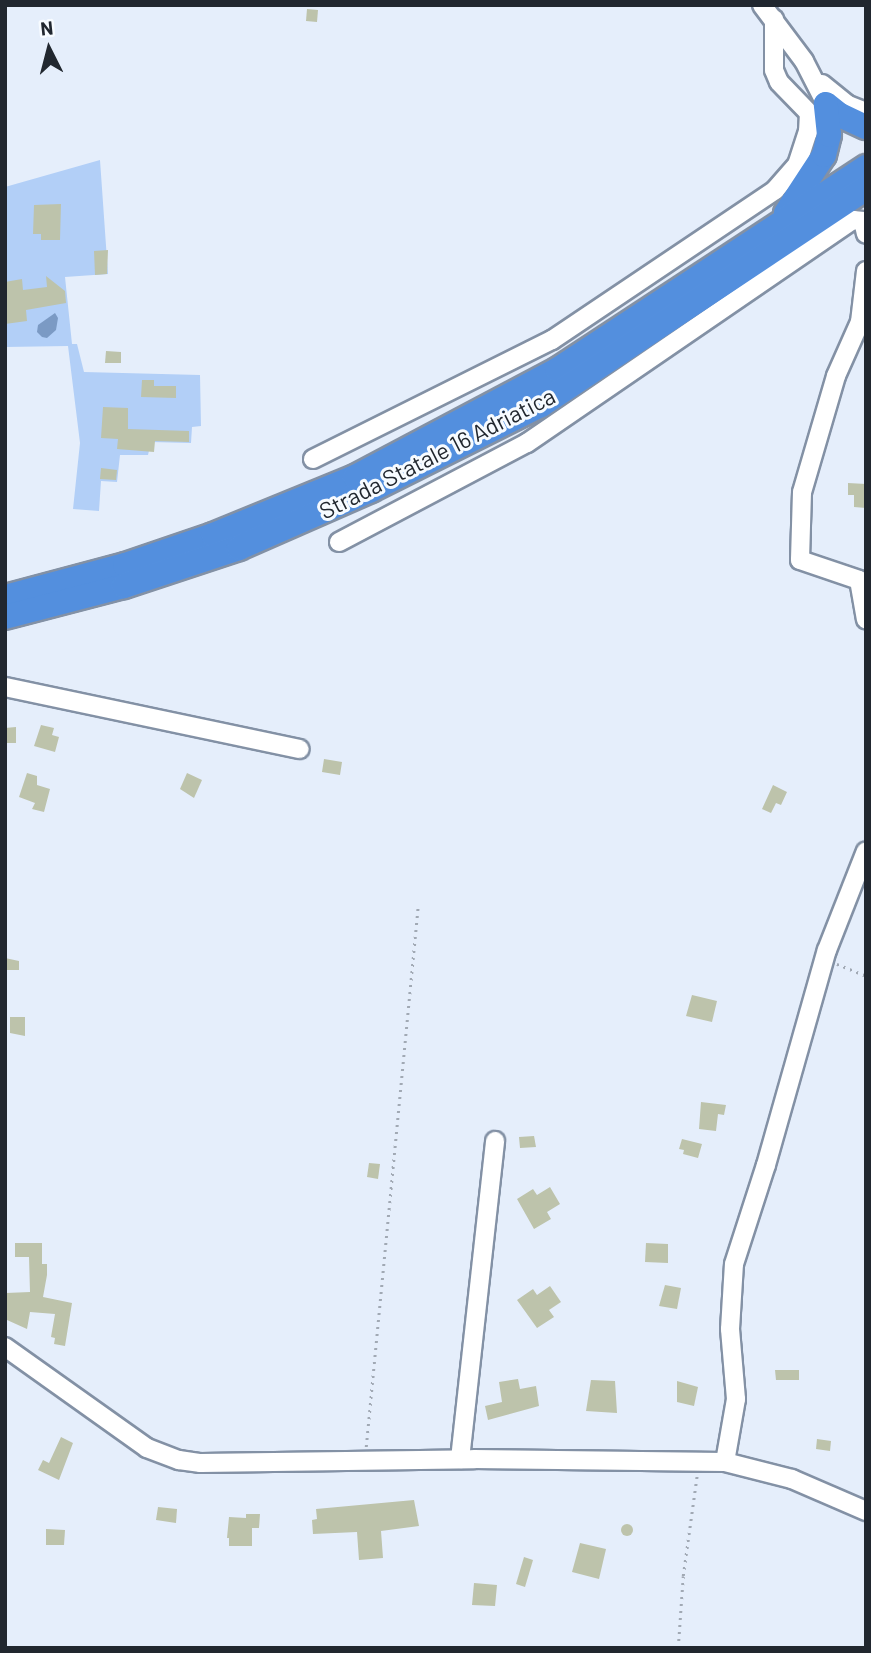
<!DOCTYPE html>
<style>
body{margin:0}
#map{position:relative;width:871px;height:1653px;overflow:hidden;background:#e5eefb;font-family:Barlow,sans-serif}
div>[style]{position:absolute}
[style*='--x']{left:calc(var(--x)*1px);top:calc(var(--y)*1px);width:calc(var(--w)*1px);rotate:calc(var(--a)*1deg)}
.green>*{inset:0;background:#b2cff7}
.water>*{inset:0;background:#7b9ac4}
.building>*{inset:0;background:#bdc3ab}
.round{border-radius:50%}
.path>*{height:2.5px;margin-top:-1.25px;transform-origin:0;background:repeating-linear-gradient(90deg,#a1a9b4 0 2px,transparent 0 7px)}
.roads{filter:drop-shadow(2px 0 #8391a5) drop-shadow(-2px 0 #8391a5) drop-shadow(0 2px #8391a5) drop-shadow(0 -2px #8391a5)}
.minor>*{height:18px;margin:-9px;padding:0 9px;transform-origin:9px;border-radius:9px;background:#fff}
.highway>*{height:24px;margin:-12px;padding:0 12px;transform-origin:12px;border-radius:12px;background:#538fde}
span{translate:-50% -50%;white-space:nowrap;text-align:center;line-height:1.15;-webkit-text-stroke:6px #f7fbff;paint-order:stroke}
.street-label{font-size:23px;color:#21272f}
.frame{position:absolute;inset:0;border:7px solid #21272f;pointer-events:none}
.north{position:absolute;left:14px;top:14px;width:70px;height:70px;-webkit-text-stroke:5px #f7fbff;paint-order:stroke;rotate:354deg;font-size:19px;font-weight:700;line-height:28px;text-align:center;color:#21272f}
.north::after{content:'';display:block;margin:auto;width:24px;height:32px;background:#21272f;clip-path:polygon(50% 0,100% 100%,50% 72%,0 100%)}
</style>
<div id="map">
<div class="green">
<div style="clip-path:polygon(100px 160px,108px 274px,65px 277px,72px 344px,77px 344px,84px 372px,200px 375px,201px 426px,192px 427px,191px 443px,151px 442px,148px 455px,120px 455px,117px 482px,101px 481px,99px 511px,73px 509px,80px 443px,68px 346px,5px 347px,5px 187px)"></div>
</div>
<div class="water">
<div style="clip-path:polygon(55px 313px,58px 318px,56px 330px,47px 338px,42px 337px,37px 332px,38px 325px)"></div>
</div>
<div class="building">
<div style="clip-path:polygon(307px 9px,318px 10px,317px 22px,306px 21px)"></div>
<div style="clip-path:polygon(61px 204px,60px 240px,41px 240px,41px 234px,33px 234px,34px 205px)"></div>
<div style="clip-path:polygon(108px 250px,107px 274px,95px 275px,94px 251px)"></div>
<div style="clip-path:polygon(46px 276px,65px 291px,66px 303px,26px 310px,27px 321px,5px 324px,5px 282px,22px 279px,23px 290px,47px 287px)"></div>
<div style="clip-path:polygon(106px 351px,121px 352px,121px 363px,105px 363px)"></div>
<div style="clip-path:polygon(142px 380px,154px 380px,154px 386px,176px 386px,176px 398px,141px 397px)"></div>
<div style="clip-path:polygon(103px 407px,128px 408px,128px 429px,189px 431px,189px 442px,155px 441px,154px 452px,117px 449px,118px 439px,101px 438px)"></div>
<div style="clip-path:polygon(101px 468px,117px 470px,116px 480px,100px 479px)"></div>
<div style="clip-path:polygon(848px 483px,866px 484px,866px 508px,854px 507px,854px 495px,848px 495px)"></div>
<div style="clip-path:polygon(41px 725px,54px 728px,52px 735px,59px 737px,55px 752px,34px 746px)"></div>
<div style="clip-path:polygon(16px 727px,16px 743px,5px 743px,5px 728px)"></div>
<div style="clip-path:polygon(324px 759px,342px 762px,340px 775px,322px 772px)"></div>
<div style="clip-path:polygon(27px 773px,37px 776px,37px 785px,50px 789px,44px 812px,32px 809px,35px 803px,19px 797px)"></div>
<div style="clip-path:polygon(187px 773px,202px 780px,194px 798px,180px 789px)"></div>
<div style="clip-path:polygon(773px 785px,787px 792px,781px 805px,776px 803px,771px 813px,762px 809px)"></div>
<div style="clip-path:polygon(5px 958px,19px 961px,19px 970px,5px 970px)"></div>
<div style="clip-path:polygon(692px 995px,717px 1001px,712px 1022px,686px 1016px)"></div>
<div style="clip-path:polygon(10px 1017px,25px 1017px,25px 1036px,10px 1033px)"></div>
<div style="clip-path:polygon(701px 1102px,726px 1105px,724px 1115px,718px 1114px,716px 1131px,699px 1129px)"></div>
<div style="clip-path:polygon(534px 1136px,536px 1147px,520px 1148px,519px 1137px)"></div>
<div style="clip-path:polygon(682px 1139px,702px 1144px,698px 1158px,683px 1154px,684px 1150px,679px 1149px)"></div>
<div style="clip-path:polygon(369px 1163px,380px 1164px,378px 1179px,367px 1177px)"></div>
<div style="clip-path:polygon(550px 1187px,560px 1204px,547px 1212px,551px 1219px,534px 1229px,517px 1199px,533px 1189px,537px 1195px)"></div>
<div style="clip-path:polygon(15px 1243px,42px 1243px,42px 1264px,47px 1264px,47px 1275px,43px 1297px,72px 1303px,65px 1346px,54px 1344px,55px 1338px,51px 1337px,55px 1314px,30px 1312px,27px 1329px,7px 1320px,6px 1293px,30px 1292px,29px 1257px,15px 1257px)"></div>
<div style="clip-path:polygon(646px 1243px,668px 1244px,668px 1263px,645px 1262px)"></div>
<div style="clip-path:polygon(665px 1285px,681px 1288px,677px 1309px,659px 1306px)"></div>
<div style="clip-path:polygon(550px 1286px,561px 1302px,549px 1310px,554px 1317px,537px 1328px,517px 1300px,533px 1289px,537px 1295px)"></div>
<div style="clip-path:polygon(775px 1370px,799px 1370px,799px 1380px,776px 1380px)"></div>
<div style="clip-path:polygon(518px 1379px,520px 1389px,536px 1386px,539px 1406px,488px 1420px,485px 1406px,502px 1402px,499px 1382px)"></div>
<div style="clip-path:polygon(591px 1380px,615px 1381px,617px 1413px,586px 1411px)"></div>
<div style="clip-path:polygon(677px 1381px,698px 1387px,694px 1406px,677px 1402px)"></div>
<div style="clip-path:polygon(61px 1437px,73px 1443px,59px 1480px,38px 1470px,43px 1460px,49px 1463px)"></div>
<div style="clip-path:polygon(817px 1439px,831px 1441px,830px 1451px,816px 1449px)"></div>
<div style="clip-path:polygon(414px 1500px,419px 1526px,381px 1531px,383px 1558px,359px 1560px,357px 1532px,313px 1534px,312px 1520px,317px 1519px,316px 1509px)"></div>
<div style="clip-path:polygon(158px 1507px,177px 1509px,176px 1523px,156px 1520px)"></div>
<div style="clip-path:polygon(246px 1514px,260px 1514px,259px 1528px,252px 1528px,252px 1546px,229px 1546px,229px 1538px,227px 1538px,229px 1517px,246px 1518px)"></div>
<div class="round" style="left:621px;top:1524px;width:12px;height:12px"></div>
<div style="clip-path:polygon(46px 1529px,65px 1530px,64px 1545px,46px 1545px)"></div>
<div style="clip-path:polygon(580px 1543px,606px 1549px,599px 1579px,572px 1572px)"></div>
<div style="clip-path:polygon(524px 1557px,533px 1560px,525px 1587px,516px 1584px)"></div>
<div style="clip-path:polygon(474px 1583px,497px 1585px,495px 1606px,472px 1605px)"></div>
</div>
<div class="path">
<div style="--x:837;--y:964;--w:31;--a:22"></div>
<div style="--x:366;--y:1447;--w:543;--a:-84.51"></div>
<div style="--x:678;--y:1648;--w:72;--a:-86"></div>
<div style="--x:683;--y:1576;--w:102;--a:-82.1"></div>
</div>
<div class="roads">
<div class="minor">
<div style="--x:762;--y:5;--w:70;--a:53.1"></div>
<div style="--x:804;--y:61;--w:48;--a:62.9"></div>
<div style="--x:822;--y:84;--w:33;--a:39"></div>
<div style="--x:848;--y:105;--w:19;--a:21"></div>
<div style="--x:866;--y:271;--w:51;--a:96.7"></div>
<div style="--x:860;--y:322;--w:59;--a:114"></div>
<div style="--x:836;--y:376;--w:121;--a:106.3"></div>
<div style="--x:802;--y:492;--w:68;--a:91.7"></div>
<div style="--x:800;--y:560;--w:62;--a:18.7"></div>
<div style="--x:859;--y:580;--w:40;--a:80"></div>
<div style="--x:313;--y:459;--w:267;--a:-26.5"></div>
<div style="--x:552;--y:340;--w:269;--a:-33.9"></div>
<div style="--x:775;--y:190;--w:33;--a:-49"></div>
<div style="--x:797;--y:165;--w:35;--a:-72"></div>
<div style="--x:808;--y:132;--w:19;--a:-87"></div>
<div style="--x:809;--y:113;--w:43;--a:-134.1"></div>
<div style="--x:779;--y:82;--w:13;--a:-113"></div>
<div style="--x:774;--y:70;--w:51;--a:-90"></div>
<div style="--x:339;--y:542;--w:212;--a:-27.8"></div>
<div style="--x:527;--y:443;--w:395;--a:-34.4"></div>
<div style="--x:853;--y:220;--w:10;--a:6"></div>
<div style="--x:863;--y:221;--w:13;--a:77"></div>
<div style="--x:5;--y:687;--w:301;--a:11.9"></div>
<div style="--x:5;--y:1347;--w:174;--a:35.4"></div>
<div style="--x:147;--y:1448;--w:34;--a:21"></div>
<div style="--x:179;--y:1460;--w:22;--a:8"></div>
<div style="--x:201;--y:1463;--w:273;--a:-0.8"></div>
<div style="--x:474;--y:1459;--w:251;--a:0.7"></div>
<div style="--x:725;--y:1462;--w:64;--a:-80.1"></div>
<div style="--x:736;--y:1399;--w:70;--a:-94.9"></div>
<div style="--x:730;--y:1329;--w:65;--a:-86.5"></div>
<div style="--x:734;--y:1264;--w:104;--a:-72.1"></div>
<div style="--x:766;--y:1165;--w:223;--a:-74.2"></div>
<div style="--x:827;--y:950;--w:106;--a:-68.5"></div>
<div style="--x:460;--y:1459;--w:320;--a:-83.7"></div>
<div style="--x:725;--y:1462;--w:69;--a:14.2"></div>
<div style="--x:792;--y:1479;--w:81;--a:23.4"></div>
</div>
<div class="highway">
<div style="--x:826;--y:104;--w:18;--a:38"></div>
<div style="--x:840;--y:115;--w:29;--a:25"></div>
<div style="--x:786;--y:213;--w:69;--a:-56.8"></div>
<div style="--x:824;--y:155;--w:21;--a:-76"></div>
<div style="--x:829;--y:135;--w:31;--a:-96"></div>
<div style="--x:5;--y:597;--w:124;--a:-14.9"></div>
<div style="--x:125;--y:565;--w:93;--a:-18.8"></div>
<div style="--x:213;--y:535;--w:153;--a:-22.2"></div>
<div style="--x:355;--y:477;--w:229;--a:-27.9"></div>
<div style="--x:557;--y:370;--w:370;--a:-33.3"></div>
<div style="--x:5;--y:617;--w:123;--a:-14.6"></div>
<div style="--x:124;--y:586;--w:121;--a:-18.3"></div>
<div style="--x:239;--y:548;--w:144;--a:-23.7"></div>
<div style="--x:371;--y:490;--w:190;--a:-26.6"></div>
<div style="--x:541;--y:405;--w:391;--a:-33.7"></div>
</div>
</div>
<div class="street-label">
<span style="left:437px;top:453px;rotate:-27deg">Strada Statale 16 Adriatica</span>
</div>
<div class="frame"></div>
<div class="north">N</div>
</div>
